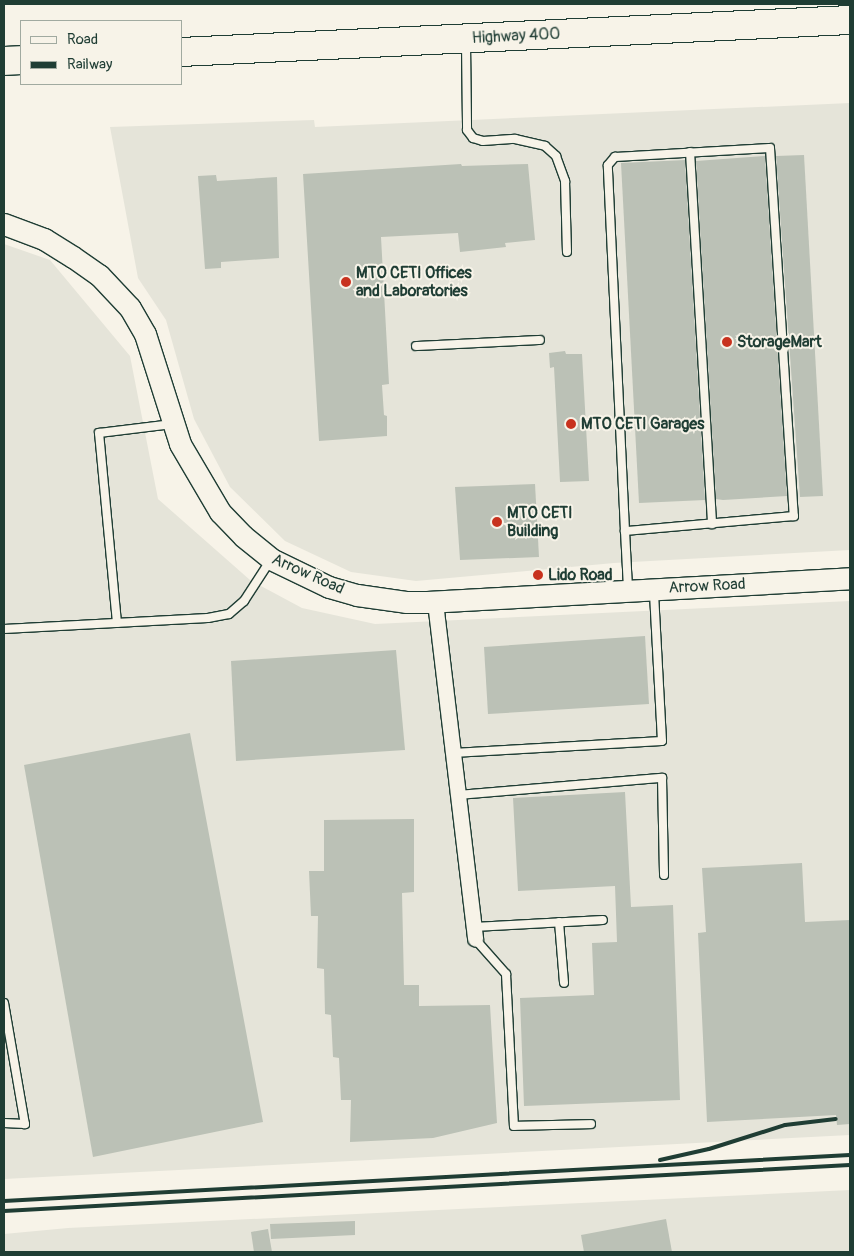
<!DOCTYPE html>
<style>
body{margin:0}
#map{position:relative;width:854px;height:1256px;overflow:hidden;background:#f7f3e8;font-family:Pangolin,sans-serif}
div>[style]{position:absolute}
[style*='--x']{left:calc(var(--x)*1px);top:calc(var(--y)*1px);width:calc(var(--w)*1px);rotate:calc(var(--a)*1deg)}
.built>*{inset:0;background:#e5e4d9}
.building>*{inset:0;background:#bbc1b6}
.roads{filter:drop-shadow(1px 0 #1f3d34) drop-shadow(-1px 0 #1f3d34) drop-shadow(0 1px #1f3d34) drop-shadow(0 -1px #1f3d34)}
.lane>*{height:8px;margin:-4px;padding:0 4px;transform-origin:4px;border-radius:4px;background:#f7f3e8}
.street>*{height:15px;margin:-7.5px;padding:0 7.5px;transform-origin:7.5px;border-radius:7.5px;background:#f7f3e8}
.secondary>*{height:21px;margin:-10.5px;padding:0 10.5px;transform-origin:10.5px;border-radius:10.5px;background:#f7f3e8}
.highway>*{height:28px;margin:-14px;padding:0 14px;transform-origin:14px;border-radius:14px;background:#f7f3e8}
.rail>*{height:4px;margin:-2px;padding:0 2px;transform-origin:2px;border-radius:2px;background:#1f3d34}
.dots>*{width:14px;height:14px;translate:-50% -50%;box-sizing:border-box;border:2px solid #f7f3e8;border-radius:50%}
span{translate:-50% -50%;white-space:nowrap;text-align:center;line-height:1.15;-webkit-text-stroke:4px #f7f3e8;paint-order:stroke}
.street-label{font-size:16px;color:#1f3d34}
.poi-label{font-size:16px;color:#1f3d34;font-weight:700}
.left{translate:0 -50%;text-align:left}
.frame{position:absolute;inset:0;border:5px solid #1f3d34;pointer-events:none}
.legend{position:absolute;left:20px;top:20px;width:162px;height:65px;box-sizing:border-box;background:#f7f3e8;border:1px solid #a1aaa0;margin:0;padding:6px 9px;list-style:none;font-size:15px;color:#1f3d34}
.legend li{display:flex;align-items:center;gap:10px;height:25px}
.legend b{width:25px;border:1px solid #a1aaa0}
</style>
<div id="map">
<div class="built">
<div style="clip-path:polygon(850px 103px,850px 550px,614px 563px,416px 581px,351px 572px,285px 541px,230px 487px,194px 419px,166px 320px,138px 278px,110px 127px,314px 120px,315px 127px)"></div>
<div style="clip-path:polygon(4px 244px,50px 260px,130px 356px,158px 499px,250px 580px,302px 608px,375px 624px,850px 601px,850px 1135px,4px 1179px)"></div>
<div style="clip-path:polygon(850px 1190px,850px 1252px,4px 1252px,4px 1234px,68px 1228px)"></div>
</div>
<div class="building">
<div style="clip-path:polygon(804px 155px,823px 496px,800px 497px,776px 156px)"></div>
<div style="clip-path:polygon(765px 156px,787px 496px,723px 500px,716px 499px,696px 161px)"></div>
<div style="clip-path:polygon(685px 160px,705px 500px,639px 503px,621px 163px)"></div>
<div style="clip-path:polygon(461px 164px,462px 166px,528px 164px,535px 240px,505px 243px,506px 247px,460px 252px,458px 233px,381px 237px,389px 384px,382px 385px,384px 415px,387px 416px,387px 436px,319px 441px,303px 174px)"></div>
<div style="clip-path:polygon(216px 175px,217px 181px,277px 177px,279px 258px,221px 262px,221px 268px,205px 269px,198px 176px)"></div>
<div style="clip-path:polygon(565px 351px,566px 354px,582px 354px,589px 481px,560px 482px,554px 367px,550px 368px,549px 353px)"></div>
<div style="clip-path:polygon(535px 484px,539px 557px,460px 560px,455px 487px)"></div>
<div style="clip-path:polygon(645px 636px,649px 704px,488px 714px,484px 647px)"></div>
<div style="clip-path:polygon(396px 650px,405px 750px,236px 761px,231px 661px)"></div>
<div style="clip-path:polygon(190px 733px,263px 1122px,93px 1157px,24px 765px)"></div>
<div style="clip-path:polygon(625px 792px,631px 907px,673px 905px,680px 1100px,524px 1106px,520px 998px,594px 995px,592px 943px,617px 942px,615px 886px,518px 891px,513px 798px)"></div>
<div style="clip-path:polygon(414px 819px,414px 892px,402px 893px,404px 985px,419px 985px,419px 1006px,490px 1005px,497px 1123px,433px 1138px,350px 1142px,351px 1100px,341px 1100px,339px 1058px,333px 1057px,331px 1015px,325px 1014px,324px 969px,317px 968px,318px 916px,311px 916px,309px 871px,324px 871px,324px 820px)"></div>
<div style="clip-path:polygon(802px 863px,805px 922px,850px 920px,850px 1124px,837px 1125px,836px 1115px,707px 1122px,698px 933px,706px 932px,702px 868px)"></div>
<div style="clip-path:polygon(666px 1219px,672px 1252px,584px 1252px,581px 1235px)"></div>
<div style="clip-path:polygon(355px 1221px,355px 1235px,271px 1239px,270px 1224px)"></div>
<div style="clip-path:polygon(268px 1229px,272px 1252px,254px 1252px,251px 1232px)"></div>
</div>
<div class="roads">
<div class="lane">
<div style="--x:466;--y:43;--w:87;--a:89.3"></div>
<div style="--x:467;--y:130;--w:10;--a:53"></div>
<div style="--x:473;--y:138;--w:10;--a:17"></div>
<div style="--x:483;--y:141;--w:32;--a:-4"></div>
<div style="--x:515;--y:139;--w:31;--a:13"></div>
<div style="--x:545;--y:146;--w:15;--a:42"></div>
<div style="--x:556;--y:156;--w:27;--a:70"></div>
<div style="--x:565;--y:181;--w:71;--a:88.4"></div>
<div style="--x:690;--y:152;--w:373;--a:86.6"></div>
<div style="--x:416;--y:346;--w:124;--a:-2.8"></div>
<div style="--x:625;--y:531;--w:366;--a:-92.7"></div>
<div style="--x:608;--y:165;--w:11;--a:-49"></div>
<div style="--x:615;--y:157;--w:155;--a:-3.3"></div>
<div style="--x:770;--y:148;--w:369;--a:86.3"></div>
<div style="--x:794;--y:516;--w:170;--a:174.9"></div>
<div style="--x:625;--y:531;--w:57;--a:87"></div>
<div style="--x:117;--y:623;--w:191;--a:-95.4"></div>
<div style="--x:99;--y:433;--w:74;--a:-7"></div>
<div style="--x:4;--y:629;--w:204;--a:-3.1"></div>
<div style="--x:208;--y:618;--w:21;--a:-11"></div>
<div style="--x:229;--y:614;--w:20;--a:-41"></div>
<div style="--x:244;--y:601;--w:48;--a:-57"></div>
<div style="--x:453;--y:753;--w:209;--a:-3.3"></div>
<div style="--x:662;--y:741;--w:150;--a:-93.1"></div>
<div style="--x:458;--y:795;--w:205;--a:-4.8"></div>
<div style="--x:662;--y:778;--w:97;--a:88.8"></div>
<div style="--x:559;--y:922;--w:61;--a:85.3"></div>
<div style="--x:474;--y:927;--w:129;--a:-3.1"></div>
<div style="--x:475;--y:939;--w:47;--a:48.5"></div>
<div style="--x:506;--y:974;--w:152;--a:87"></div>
<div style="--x:514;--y:1126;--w:77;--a:-1.5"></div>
<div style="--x:4;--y:1003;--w:123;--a:80.2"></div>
<div style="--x:25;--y:1124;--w:21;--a:-177"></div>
</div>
<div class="street">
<div style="--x:435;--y:602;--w:339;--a:83.2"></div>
</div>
<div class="secondary">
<div style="--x:4;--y:224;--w:43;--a:20.6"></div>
<div style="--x:44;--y:239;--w:34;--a:32"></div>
<div style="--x:73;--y:257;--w:32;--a:35"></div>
<div style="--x:99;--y:275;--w:45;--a:46.8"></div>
<div style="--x:130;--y:308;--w:30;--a:60"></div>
<div style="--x:145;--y:334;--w:115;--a:72.3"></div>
<div style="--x:180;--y:444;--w:79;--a:59.5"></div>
<div style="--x:220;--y:512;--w:33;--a:46"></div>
<div style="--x:243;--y:536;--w:36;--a:39"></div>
<div style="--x:271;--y:559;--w:64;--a:25.8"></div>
<div style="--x:329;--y:587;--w:29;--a:16"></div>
<div style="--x:357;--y:595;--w:49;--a:8.1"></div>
<div style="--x:406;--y:602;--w:21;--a:0"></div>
<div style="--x:427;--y:602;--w:424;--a:-3.2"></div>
</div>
<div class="highway">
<div style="--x:181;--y:52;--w:670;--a:-2.74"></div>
<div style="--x:4;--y:61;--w:17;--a:-3"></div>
</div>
</div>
<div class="rail">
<div style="--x:660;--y:1160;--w:50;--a:-12.7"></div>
<div style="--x:709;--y:1149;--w:80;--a:-17.5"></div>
<div style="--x:785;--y:1125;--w:51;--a:-6.7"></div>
<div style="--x:4;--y:1201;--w:847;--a:-3.11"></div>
<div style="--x:4;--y:1211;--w:847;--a:-3.11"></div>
</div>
<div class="dots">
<div style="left:346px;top:282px;background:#c8321e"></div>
<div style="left:727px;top:342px;background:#c8321e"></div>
<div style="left:571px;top:424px;background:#c8321e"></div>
<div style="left:497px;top:522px;background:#c8321e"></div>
<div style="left:538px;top:575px;background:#c8321e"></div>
</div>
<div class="street-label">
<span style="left:516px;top:36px;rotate:-3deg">Highway 400</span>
<span style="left:308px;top:574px;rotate:24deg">Arrow Road</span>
<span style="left:707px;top:586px;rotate:-3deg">Arrow Road</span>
</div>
<div class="poi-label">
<span class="left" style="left:356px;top:282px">MTO CETI Offices<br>and Laboratories</span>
<span class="left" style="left:737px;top:342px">StorageMart</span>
<span class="left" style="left:581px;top:424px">MTO CETI Garages</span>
<span class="left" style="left:507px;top:522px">MTO CETI<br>Building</span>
<span class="left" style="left:548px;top:575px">Lido Road</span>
</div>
<div class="frame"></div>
<ul class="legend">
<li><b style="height:6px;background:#f7f3e8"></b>Road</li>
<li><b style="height:6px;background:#1f3d34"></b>Railway</li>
</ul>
</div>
